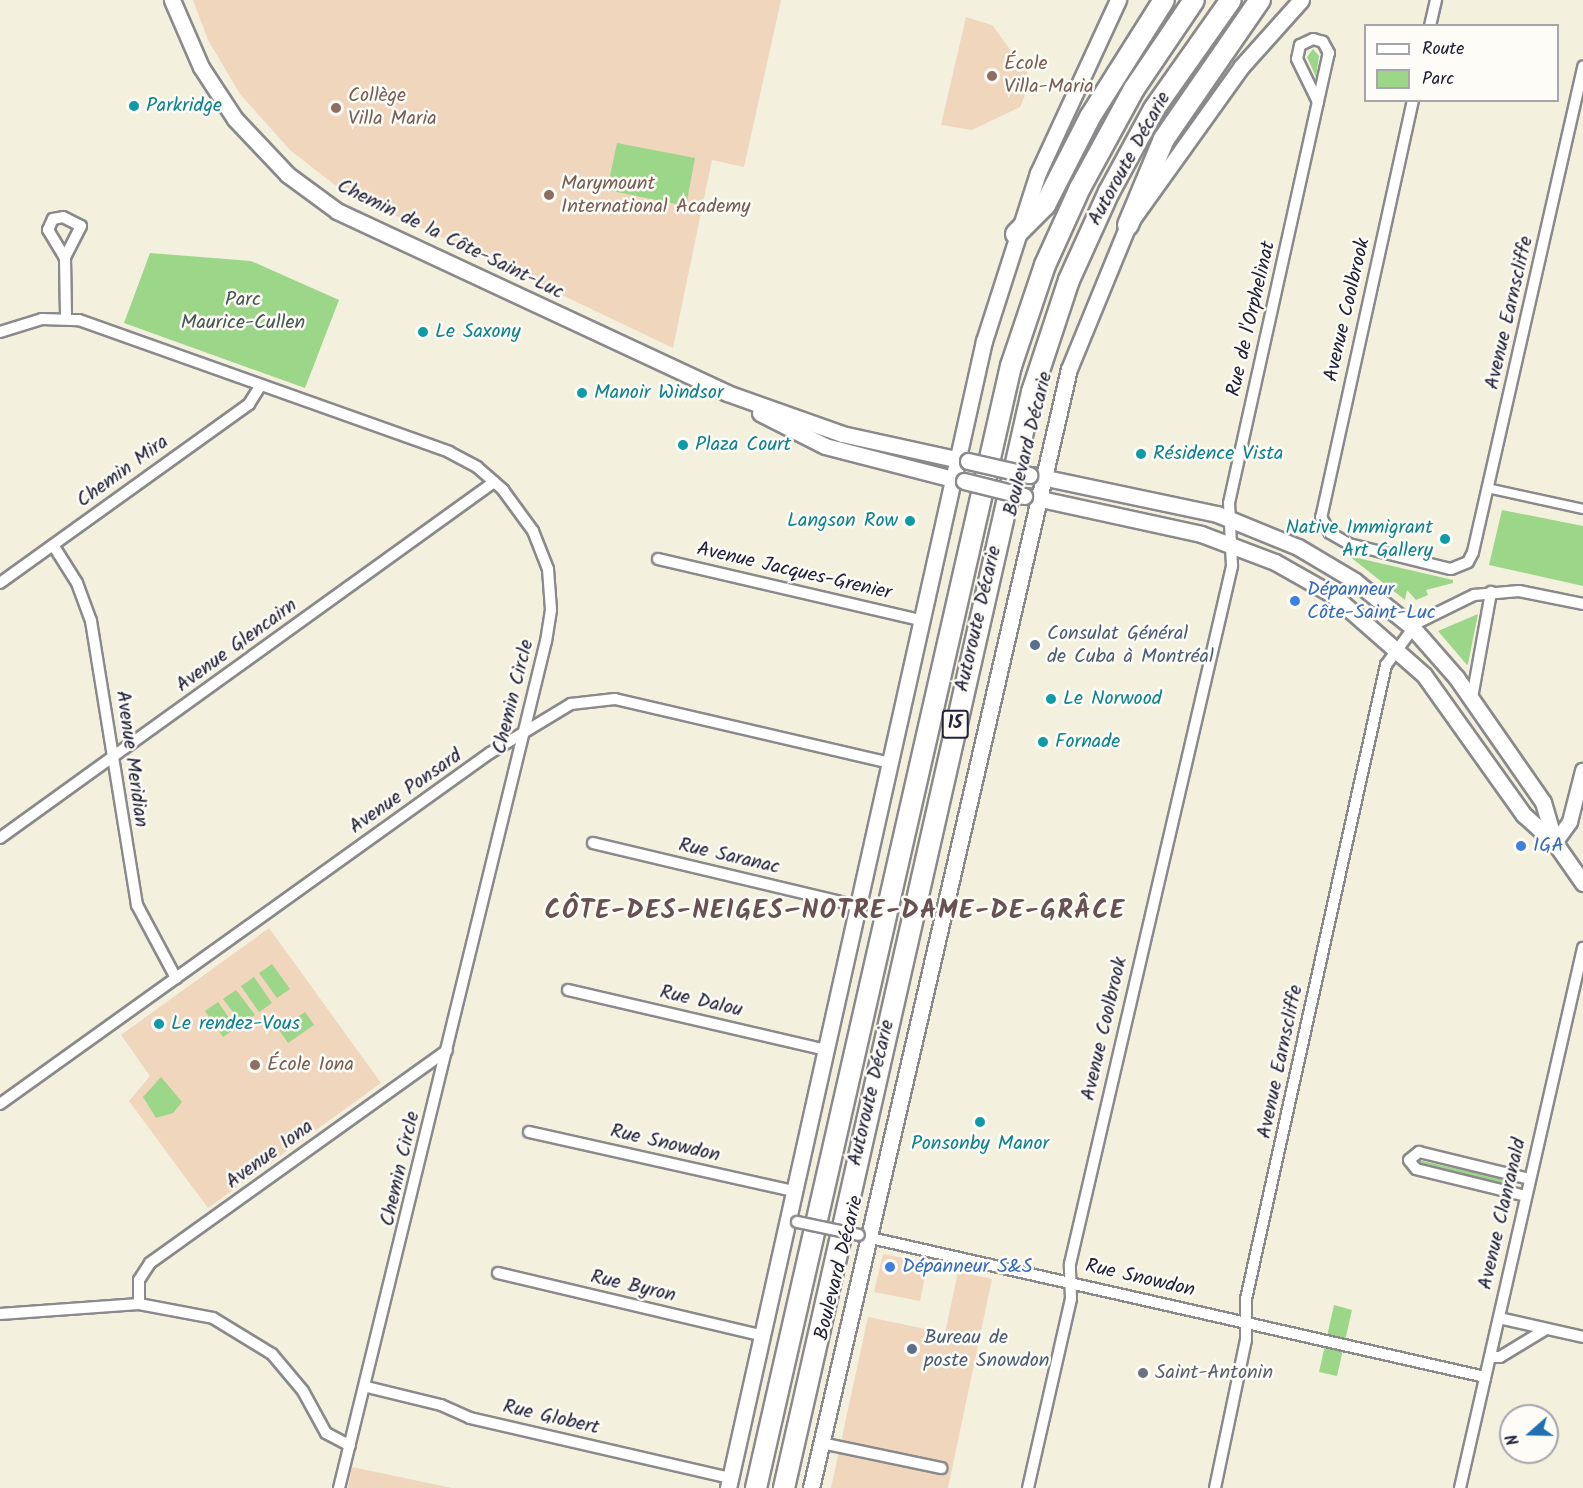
<!DOCTYPE html>
<meta charset="utf-8">
<style>
body{margin:0}
#map{position:relative;width:1583px;height:1488px;overflow:hidden;background:#f3f0dd;font-family:Kalam,sans-serif}
div>[style]{position:absolute}
[style*='--x']{left:calc(var(--x)*1px);top:calc(var(--y)*1px);width:calc(var(--w)*1px);rotate:calc(var(--a)*1deg)}
.built>*{inset:0;background:#efd6bc}
.green>*{inset:0;background:#9cd689}
.roads{filter:drop-shadow(2px 0 #8a898c) drop-shadow(-2px 0 #8a898c) drop-shadow(0 2px #8a898c) drop-shadow(0 -2px #8a898c)}
.pedestrian>*{height:8px;margin:-4px;padding:0 4px;transform-origin:4px;border-radius:4px;background:#fff}
.minor>*{height:10px;margin:-5px;padding:0 5px;transform-origin:5px;border-radius:5px;background:#fff}
.tertiary>*{height:14px;margin:-7px;padding:0 7px;transform-origin:7px;border-radius:7px;background:#fff}
.secondary>*{height:15px;margin:-7.5px;padding:0 7.5px;transform-origin:7.5px;border-radius:7.5px;background:#fff}
.motorway>*{height:20px;margin:-10px;padding:0 10px;transform-origin:10px;border-radius:10px;background:#fff}
.bridges{filter:drop-shadow(2px 0 #8a898c) drop-shadow(-2px 0 #8a898c) drop-shadow(0 2px #8a898c) drop-shadow(0 -2px #8a898c)}
.minor-bridge>*{height:10px;margin:-5px;padding:0 5px;transform-origin:5px;border-radius:5px;background:#fff}
.secondary-bridge>*{height:15px;margin:-7.5px;padding:0 7.5px;transform-origin:7.5px;border-radius:7.5px;background:#fff}
.dots>*{width:16px;height:16px;translate:-50% -50%;box-sizing:border-box;border:3px solid #fdfcf7;border-radius:50%}
span{translate:-50% -50%;white-space:nowrap;text-align:center;line-height:1.15;-webkit-text-stroke:5px #fdfcf7;paint-order:stroke}
.shield-label span{padding:2px 4px;background:#fdfcf7;border:2px solid;border-radius:4px;-webkit-text-stroke-width:0}
.shield-label{font-size:18px;color:#22223b;font-weight:700}
.education-label{font-size:20px;color:#785e54}
.left{translate:0 -50%;text-align:left}
.culture-label{font-size:20px;color:#0d838f}
.right{translate:-100% -50%;text-align:right}
.street-label{font-size:20px;color:#22223b}
.park-label{font-size:20px;color:#475852}
.shop-label{font-size:20px;color:#366cbe}
.service-label{font-size:20px;color:#4e5e75}
.worship-label{font-size:20px;color:#5b616d}
.district-label{font-size:26px;color:#675152;font-weight:700;letter-spacing:1.5px}
.legend{position:absolute;left:1364px;top:24px;width:195px;height:78px;box-sizing:border-box;background:#fdfcf7;border:2px solid #a5a5ac;margin:0;padding:8px 10px;list-style:none;font-size:18px;color:#22223b}
.legend li{display:flex;align-items:center;gap:12px;height:30px}
.legend b{width:30px;border:2px solid #a5a5ac}
.north{position:absolute;left:1499px;top:1404px;width:60px;height:60px;box-sizing:border-box;background:#fdfcf7;border:2px solid #a5a5ac;border-radius:50%;rotate:250deg;font-size:16px;font-weight:700;line-height:24px;text-align:center;color:#22223b}
.north::after{content:'';display:block;margin:auto;width:21px;height:27px;background:#1f6fb2;clip-path:polygon(50% 0,100% 100%,50% 72%,0 100%)}
</style>
<div id="map">
<div class="built">
<div style="clip-path:polygon(193px 0,781px 0,744px 167px,712px 160px,673px 348px,340px 189px,290px 150px,240px 94px,208px 40px)"></div>
<div style="clip-path:polygon(966px 17px,992px 25px,1032px 79px,1020px 107px,972px 130px,941px 125px)"></div>
<div style="clip-path:polygon(269px 928px,381px 1083px,208px 1208px,129px 1101px,150px 1076px,121px 1035px)"></div>
<div style="clip-path:polygon(883px 1254px,928px 1263px,920px 1301px,874px 1292px)"></div>
<div style="clip-path:polygon(958px 1272px,992px 1279px,948px 1488px,831px 1488px,868px 1317px,945px 1333px)"></div>
<div style="clip-path:polygon(352px 1467px,452px 1488px,348px 1488px)"></div>
</div>
<div class="green">
<div style="clip-path:polygon(1313px 49px,1319px 56px,1316px 77px,1307px 57px)"></div>
<div style="clip-path:polygon(617px 143px,695px 158px,686px 206px,607px 190px)"></div>
<div style="clip-path:polygon(150px 253px,251px 261px,339px 300px,305px 388px,124px 323px)"></div>
<div style="clip-path:polygon(1502px 510px,1583px 526px,1583px 586px,1489px 565px)"></div>
<div style="clip-path:polygon(1349px 556px,1453px 580px,1453px 583px,1426px 590px,1428px 595px,1416px 600px,1407px 590px,1405px 600px)"></div>
<div style="clip-path:polygon(1478px 614px,1468px 664px,1467px 665px,1438px 631px)"></div>
<div style="clip-path:polygon(272px 964px,290px 989px,277px 998px,259px 973px)"></div>
<div style="clip-path:polygon(254px 977px,272px 1003px,259px 1012px,241px 986px)"></div>
<div style="clip-path:polygon(236px 990px,255px 1015px,242px 1024px,223px 999px)"></div>
<div style="clip-path:polygon(218px 1002px,236px 1028px,223px 1037px,205px 1011px)"></div>
<div style="clip-path:polygon(305px 1012px,314px 1025px,288px 1043px,279px 1030px)"></div>
<div style="clip-path:polygon(161px 1077px,182px 1102px,173px 1113px,156px 1118px,143px 1097px)"></div>
<div style="clip-path:polygon(1418px 1160px,1507px 1180px,1509px 1184px,1416px 1166px)"></div>
<div style="clip-path:polygon(1334px 1305px,1352px 1310px,1337px 1376px,1319px 1372px)"></div>
</div>
<div class="roads">
<div class="pedestrian">
<div style="--x:1487;--y:488;--w:98;--a:12.3"></div>
</div>
<div class="minor">
<div style="--x:1430;--y:26;--w:27;--a:-77"></div>
<div style="--x:1413;--y:100;--w:427;--a:102.4"></div>
<div style="--x:1321;--y:517;--w:18;--a:61"></div>
<div style="--x:1330;--y:533;--w:22;--a:30"></div>
<div style="--x:1349;--y:544;--w:105;--a:13.8"></div>
<div style="--x:1451;--y:569;--w:18;--a:-22"></div>
<div style="--x:1468;--y:562;--w:11;--a:-63"></div>
<div style="--x:1473;--y:552;--w:498;--a:-77.2"></div>
<div style="--x:65;--y:258;--w:33;--a:-121"></div>
<div style="--x:48;--y:230;--w:12;--a:-66"></div>
<div style="--x:53;--y:219;--w:10;--a:-11"></div>
<div style="--x:63;--y:217;--w:20;--a:27"></div>
<div style="--x:81;--y:226;--w:36;--a:117"></div>
<div style="--x:65;--y:258;--w:60;--a:89"></div>
<div style="--x:0;--y:332;--w:44;--a:-17.2"></div>
<div style="--x:42;--y:319;--w:37;--a:2"></div>
<div style="--x:79;--y:320;--w:393;--a:19.6"></div>
<div style="--x:449;--y:452;--w:32;--a:28"></div>
<div style="--x:477;--y:467;--w:35;--a:41"></div>
<div style="--x:503;--y:490;--w:51;--a:53.8"></div>
<div style="--x:533;--y:531;--w:41;--a:68.5"></div>
<div style="--x:548;--y:569;--w:41;--a:85.8"></div>
<div style="--x:551;--y:610;--w:31;--a:99"></div>
<div style="--x:546;--y:641;--w:872;--a:103.73"></div>
<div style="--x:53;--y:545;--w:45;--a:57.7"></div>
<div style="--x:77;--y:583;--w:40;--a:69.8"></div>
<div style="--x:91;--y:621;--w:288;--a:80.8"></div>
<div style="--x:137;--y:905;--w:83;--a:61.9"></div>
<div style="--x:658;--y:559;--w:270;--a:13.1"></div>
<div style="--x:0;--y:583;--w:307;--a:-35.7"></div>
<div style="--x:249;--y:404;--w:22;--a:-58"></div>
<div style="--x:1472;--y:698;--w:108;--a:-79.8"></div>
<div style="--x:0;--y:838;--w:609;--a:-35.78"></div>
<div style="--x:593;--y:843;--w:271;--a:13.4"></div>
<div style="--x:568;--y:990;--w:264;--a:13.1"></div>
<div style="--x:0;--y:1104;--w:603;--a:-35.62"></div>
<div style="--x:490;--y:753;--w:95;--a:-31.2"></div>
<div style="--x:571;--y:704;--w:44;--a:-6.5"></div>
<div style="--x:615;--y:699;--w:281;--a:13.1"></div>
<div style="--x:529;--y:1132;--w:271;--a:12.6"></div>
<div style="--x:1526;--y:1196;--w:113;--a:-166.2"></div>
<div style="--x:1416;--y:1169;--w:11;--a:-128"></div>
<div style="--x:1409;--y:1160;--w:13;--a:-39"></div>
<div style="--x:1419;--y:1152;--w:114;--a:13.7"></div>
<div style="--x:862;--y:1236;--w:639;--a:12.75"></div>
<div style="--x:498;--y:1273;--w:270;--a:13.3"></div>
<div style="--x:139;--y:1304;--w:24;--a:-90"></div>
<div style="--x:139;--y:1280;--w:20;--a:-57"></div>
<div style="--x:150;--y:1263;--w:365;--a:-35.6"></div>
<div style="--x:0;--y:1314;--w:139;--a:-4.1"></div>
<div style="--x:139;--y:1304;--w:75;--a:10.7"></div>
<div style="--x:213;--y:1318;--w:69;--a:31.4"></div>
<div style="--x:272;--y:1354;--w:48;--a:50"></div>
<div style="--x:303;--y:1391;--w:48;--a:61.3"></div>
<div style="--x:326;--y:1433;--w:27;--a:28"></div>
<div style="--x:1499;--y:1318;--w:86;--a:12.7"></div>
<div style="--x:1490;--y:1357;--w:10;--a:0"></div>
<div style="--x:1500;--y:1357;--w:54;--a:-31.3"></div>
<div style="--x:367;--y:1387;--w:76;--a:13.7"></div>
<div style="--x:441;--y:1405;--w:32;--a:24"></div>
<div style="--x:470;--y:1418;--w:267;--a:13"></div>
<div style="--x:821;--y:1443;--w:123;--a:11.8"></div>
<div style="--x:1028;--y:1488;--w:194;--a:-77.2"></div>
<div style="--x:1071;--y:1299;--w:35;--a:-92"></div>
<div style="--x:1070;--y:1264;--w:717;--a:-76.93"></div>
<div style="--x:1232;--y:566;--w:63;--a:-92.7"></div>
<div style="--x:1229;--y:503;--w:461;--a:-77.5"></div>
<div style="--x:1329;--y:53;--w:13;--a:-119"></div>
<div style="--x:1323;--y:42;--w:10;--a:-163"></div>
<div style="--x:1313;--y:39;--w:14;--a:155"></div>
<div style="--x:1300;--y:45;--w:14;--a:102"></div>
<div style="--x:1297;--y:59;--w:48;--a:64"></div>
<div style="--x:1215;--y:1488;--w:151;--a:-78.2"></div>
<div style="--x:1246;--y:1340;--w:41;--a:-90"></div>
<div style="--x:1246;--y:1299;--w:649;--a:-77.55"></div>
<div style="--x:1386;--y:665;--w:52;--a:-53.6"></div>
<div style="--x:1417;--y:623;--w:64;--a:-26.2"></div>
<div style="--x:1474;--y:595;--w:45;--a:-5.1"></div>
<div style="--x:1519;--y:591;--w:65;--a:11.5"></div>
<div style="--x:1460;--y:1488;--w:554;--a:-77.17"></div>
</div>
<div class="tertiary">
<div style="--x:1555;--y:843;--w:26;--a:-54"></div>
<div style="--x:1570;--y:822;--w:53;--a:-75.7"></div>
</div>
<div class="secondary">
<div style="--x:172;--y:0;--w:73;--a:66.6"></div>
<div style="--x:201;--y:67;--w:62;--a:56.8"></div>
<div style="--x:235;--y:119;--w:77;--a:46.6"></div>
<div style="--x:288;--y:175;--w:61;--a:36.3"></div>
<div style="--x:337;--y:211;--w:430;--a:25"></div>
<div style="--x:727;--y:393;--w:122;--a:19.6"></div>
<div style="--x:842;--y:434;--w:126;--a:12.4"></div>
<div style="--x:760;--y:413;--w:73;--a:26.9"></div>
<div style="--x:825;--y:446;--w:139;--a:14.5"></div>
<div style="--x:1032;--y:475;--w:189;--a:11.9"></div>
<div style="--x:1217;--y:514;--w:87;--a:22.2"></div>
<div style="--x:1298;--y:547;--w:66;--a:30.8"></div>
<div style="--x:1355;--y:581;--w:73;--a:38.9"></div>
<div style="--x:1412;--y:627;--w:67;--a:48.7"></div>
<div style="--x:1456;--y:677;--w:152;--a:55.2"></div>
<div style="--x:1543;--y:802;--w:43;--a:73.7"></div>
<div style="--x:1027;--y:496;--w:178;--a:12.3"></div>
<div style="--x:1201;--y:534;--w:79;--a:20.7"></div>
<div style="--x:1275;--y:562;--w:67;--a:29.6"></div>
<div style="--x:1333;--y:595;--w:121;--a:41.3"></div>
<div style="--x:1424;--y:675;--w:172;--a:54.5"></div>
<div style="--x:1524;--y:815;--w:42;--a:42.1"></div>
<div style="--x:1555;--y:843;--w:49;--a:55"></div>
<div style="--x:728;--y:1488;--w:1175;--a:-77.42"></div>
<div style="--x:984;--y:341;--w:176;--a:-72.2"></div>
<div style="--x:1038;--y:173;--w:191;--a:-65.2"></div>
<div style="--x:811;--y:1488;--w:1148;--a:-77.02"></div>
<div style="--x:1069;--y:369;--w:156;--a:-67.7"></div>
<div style="--x:1128;--y:225;--w:194;--a:-54.4"></div>
<div style="--x:1241;--y:67;--w:90;--a:-48.2"></div>
</div>
<div class="motorway">
<div style="--x:1128;--y:225;--w:93;--a:-67.3"></div>
<div style="--x:1164;--y:139;--w:169;--a:-55.4"></div>
<div style="--x:1016;--y:234;--w:41;--a:-45"></div>
<div style="--x:1045;--y:205;--w:99;--a:-62.9"></div>
<div style="--x:1090;--y:117;--w:138;--a:-57.7"></div>
<div style="--x:756;--y:1488;--w:1151;--a:-77.2"></div>
<div style="--x:1011;--y:366;--w:107;--a:-71.4"></div>
<div style="--x:1045;--y:265;--w:85;--a:-65.6"></div>
<div style="--x:1080;--y:188;--w:113;--a:-61.4"></div>
<div style="--x:1134;--y:89;--w:107;--a:-56"></div>
<div style="--x:784;--y:1488;--w:1124;--a:-77.25"></div>
<div style="--x:1032;--y:392;--w:118;--a:-71.7"></div>
<div style="--x:1069;--y:280;--w:97;--a:-65.6"></div>
<div style="--x:1109;--y:192;--w:94;--a:-61.5"></div>
<div style="--x:1154;--y:109;--w:133;--a:-54.8"></div>
</div>
</div>
<div class="bridges">
<div class="minor-bridge">
<div style="--x:797;--y:1222;--w:63;--a:11.8"></div>
</div>
<div class="secondary-bridge">
<div style="--x:968;--y:461;--w:63;--a:12.9"></div>
<div style="--x:964;--y:481;--w:62;--a:14"></div>
</div>
</div>
<div class="dots">
<div style="left:992px;top:76px;background:#8d6e63"></div>
<div style="left:134px;top:106px;background:#0f9aa8"></div>
<div style="left:336px;top:108px;background:#8d6e63"></div>
<div style="left:549px;top:195px;background:#8d6e63"></div>
<div style="left:423px;top:332px;background:#0f9aa8"></div>
<div style="left:582px;top:393px;background:#0f9aa8"></div>
<div style="left:683px;top:445px;background:#0f9aa8"></div>
<div style="left:1141px;top:454px;background:#0f9aa8"></div>
<div style="left:910px;top:521px;background:#0f9aa8"></div>
<div style="left:1445px;top:539px;background:#0f9aa8"></div>
<div style="left:1295px;top:601px;background:#3f7fe0"></div>
<div style="left:1035px;top:645px;background:#5c6f8a"></div>
<div style="left:1051px;top:699px;background:#0f9aa8"></div>
<div style="left:1043px;top:742px;background:#0f9aa8"></div>
<div style="left:1521px;top:846px;background:#3f7fe0"></div>
<div style="left:159px;top:1024px;background:#0f9aa8"></div>
<div style="left:255px;top:1065px;background:#8d6e63"></div>
<div style="left:980px;top:1122px;background:#0f9aa8"></div>
<div style="left:890px;top:1267px;background:#3f7fe0"></div>
<div style="left:912px;top:1349px;background:#5c6f8a"></div>
<div style="left:1143px;top:1373px;background:#6b7280"></div>
</div>
<div class="shield-label">
<span style="left:955px;top:724px">15</span>
</div>
<div class="education-label">
<span class="left" style="left:1004px;top:76px">École<br>Villa-Maria</span>
<span class="left" style="left:348px;top:108px">Collège<br>Villa Maria</span>
<span class="left" style="left:561px;top:196px">Marymount<br>International Academy</span>
<span class="left" style="left:267px;top:1065px">École Iona</span>
</div>
<div class="culture-label">
<span class="left" style="left:146px;top:106px">Parkridge</span>
<span class="left" style="left:435px;top:332px">Le Saxony</span>
<span class="left" style="left:594px;top:393px">Manoir Windsor</span>
<span class="left" style="left:695px;top:445px">Plaza Court</span>
<span class="left" style="left:1153px;top:454px">Résidence Vista</span>
<span class="right" style="left:898px;top:521px">Langson Row</span>
<span class="right" style="left:1433px;top:540px">Native Immigrant<br>Art Gallery</span>
<span class="left" style="left:1063px;top:699px">Le Norwood</span>
<span class="left" style="left:1055px;top:742px">Fornade</span>
<span class="left" style="left:171px;top:1024px">Le rendez-Vous</span>
<span style="left:980px;top:1144px">Ponsonby Manor</span>
</div>
<div class="street-label">
<span style="left:1130px;top:159px;rotate:-61deg">Autoroute Décarie</span>
<span style="left:450px;top:240px;rotate:26deg">Chemin de la Côte-Saint-Luc</span>
<span style="left:1348px;top:310px;rotate:-77deg">Avenue Coolbrook</span>
<span style="left:1510px;top:313px;rotate:-77deg">Avenue Earnscliffe</span>
<span style="left:1252px;top:319px;rotate:-77deg">Rue de l'Orphelinat</span>
<span style="left:1029px;top:444px;rotate:-76deg">Boulevard Décarie</span>
<span style="left:123px;top:472px;rotate:-36deg">Chemin Mira</span>
<span style="left:794px;top:572px;rotate:13deg">Avenue Jacques-Grenier</span>
<span style="left:979px;top:619px;rotate:-77deg">Autoroute Décarie</span>
<span style="left:237px;top:646px;rotate:-36deg">Avenue Glencairn</span>
<span style="left:514px;top:697px;rotate:-76deg">Chemin Circle</span>
<span style="left:131px;top:759px;rotate:82deg">Avenue Meridian</span>
<span style="left:406px;top:792px;rotate:-35deg">Avenue Ponsard</span>
<span style="left:729px;top:857px;rotate:13deg">Rue Saranac</span>
<span style="left:701px;top:1002px;rotate:13deg">Rue Dalou</span>
<span style="left:1105px;top:1029px;rotate:-77deg">Avenue Coolbrook</span>
<span style="left:1281px;top:1062px;rotate:-78deg">Avenue Earnscliffe</span>
<span style="left:872px;top:1093px;rotate:-77deg">Autoroute Décarie</span>
<span style="left:665px;top:1144px;rotate:13deg">Rue Snowdon</span>
<span style="left:270px;top:1155px;rotate:-36deg">Avenue Iona</span>
<span style="left:401px;top:1169px;rotate:-77deg">Chemin Circle</span>
<span style="left:1503px;top:1214px;rotate:-77deg">Avenue Clanranald</span>
<span style="left:840px;top:1268px;rotate:-76deg">Boulevard Décarie</span>
<span style="left:1140px;top:1279px;rotate:13deg">Rue Snowdon</span>
<span style="left:633px;top:1287px;rotate:13deg">Rue Byron</span>
<span style="left:551px;top:1418px;rotate:13deg">Rue Globert</span>
</div>
<div class="park-label">
<span style="left:243px;top:312px">Parc<br>Maurice-Cullen</span>
</div>
<div class="shop-label">
<span class="left" style="left:1307px;top:602px">Dépanneur<br>Côte-Saint-Luc</span>
<span class="left" style="left:1533px;top:846px">IGA</span>
<span class="left" style="left:902px;top:1267px">Dépanneur S&amp;S</span>
</div>
<div class="service-label">
<span class="left" style="left:1047px;top:646px">Consulat Général<br>de Cuba à Montréal</span>
<span class="left" style="left:924px;top:1350px">Bureau de<br>poste Snowdon</span>
</div>
<div class="worship-label">
<span class="left" style="left:1155px;top:1373px">Saint-Antonin</span>
</div>
<div class="district-label">
<span style="left:835px;top:912px">CÔTE-DES-NEIGES–NOTRE-DAME-DE-GRÂCE</span>
</div>
<ul class="legend">
<li><b style="height:8px;background:#fff"></b>Route</li>
<li><b style="height:16px;background:#9cd689"></b>Parc</li>
</ul>
<div class="north">N</div>
</div>
